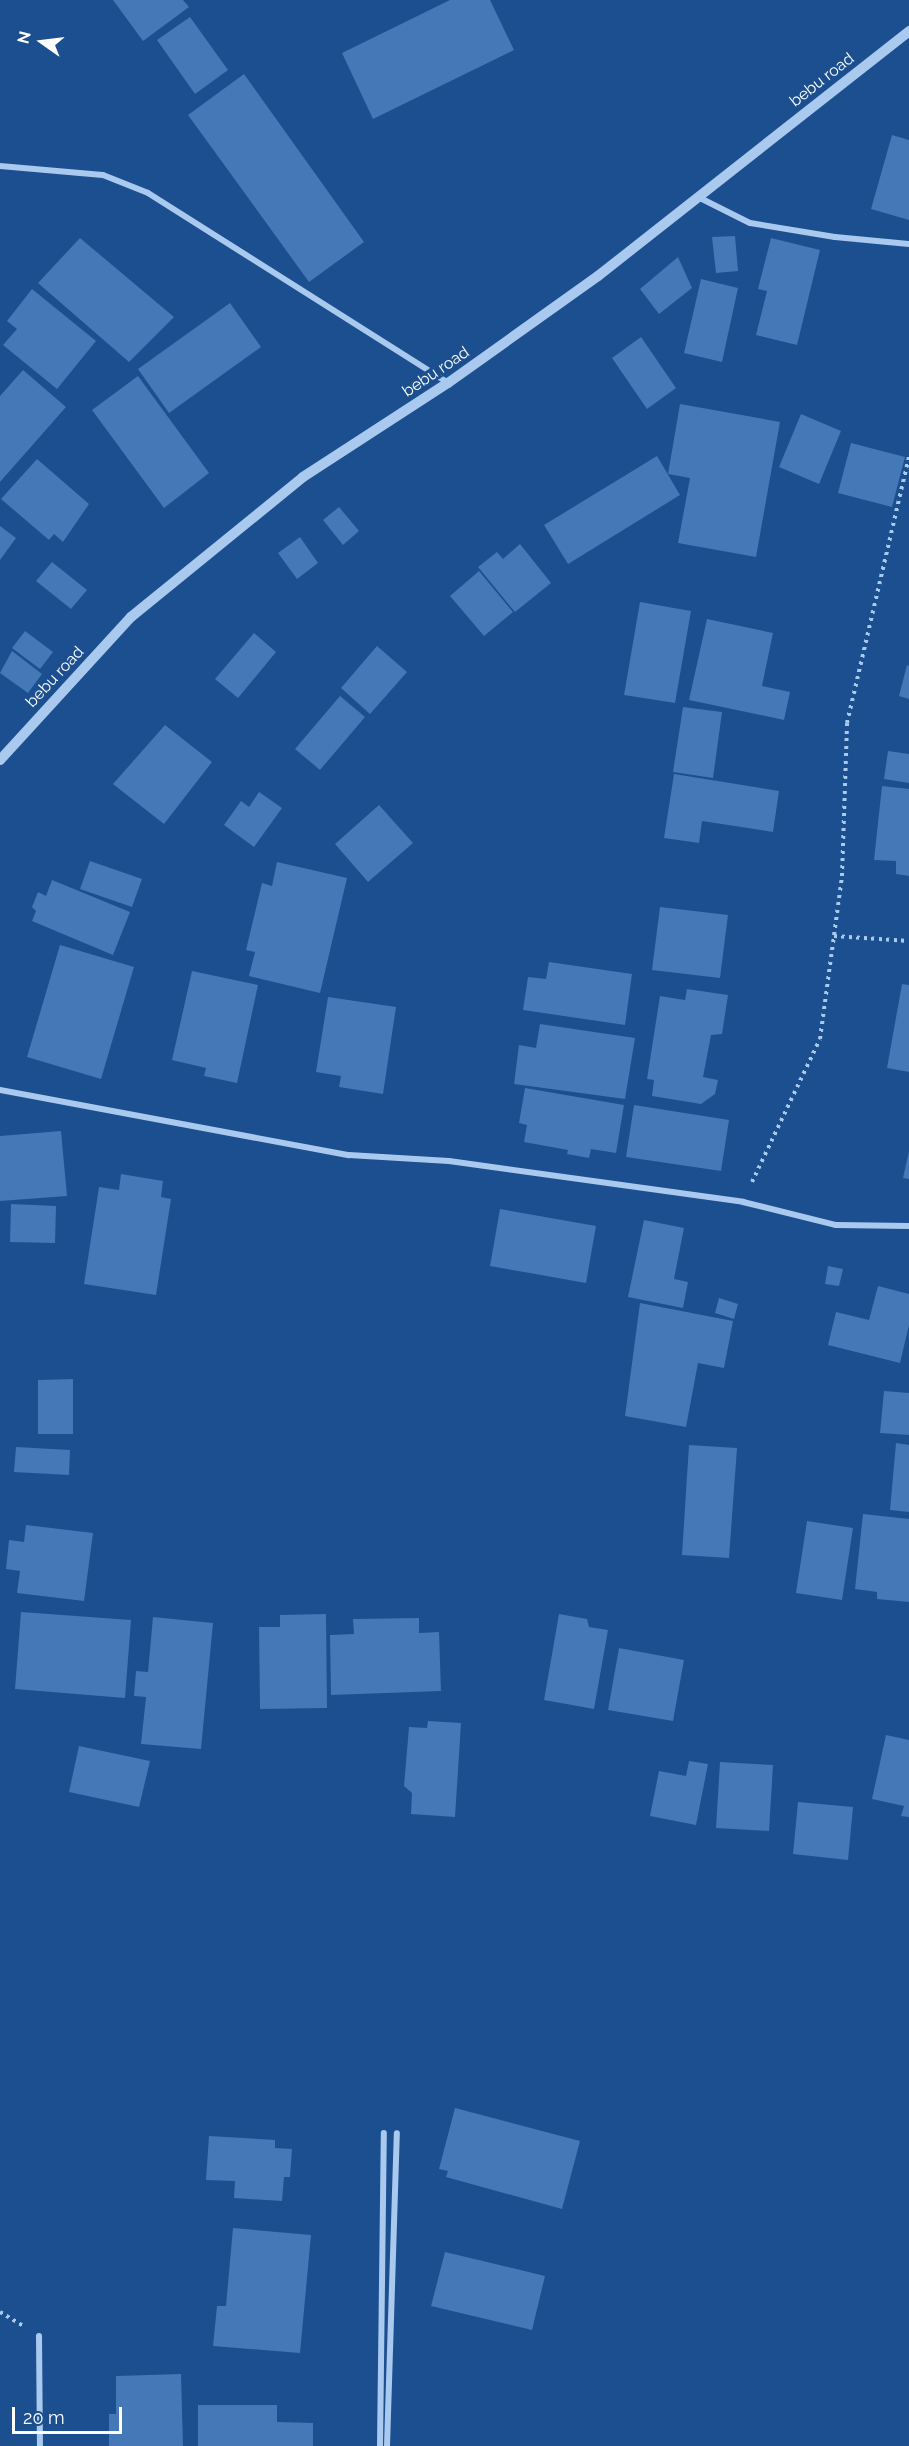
<!DOCTYPE html>
<style>
body{margin:0}
#map{position:relative;width:909px;height:2446px;overflow:hidden;background:#1b4f8f;font-family:Raleway,sans-serif}
div>[style]{position:absolute}
[style*='--x']{left:calc(var(--x)*1px);top:calc(var(--y)*1px);width:calc(var(--w)*1px);rotate:calc(var(--a)*1deg)}
.building>*{inset:0;background:#4478b7}
.path>*{height:4px;margin-top:-2px;transform-origin:0;background:repeating-linear-gradient(90deg,#a9c9ee 0 3px,transparent 0 7.5px)}
.minor>*{height:6px;margin:-3px;padding:0 3px;transform-origin:3px;border-radius:3px;background:#a9c9ee}
.tertiary>*{height:10px;margin:-5px;padding:0 5px;transform-origin:5px;border-radius:5px;background:#a9c9ee}
span{translate:-50% -50%;white-space:nowrap;text-align:center;line-height:1.15;-webkit-text-stroke:6px #1b4f8f;paint-order:stroke}
.street-label{font-size:16px;color:#fff}
.north{position:absolute;left:12px;top:12px;width:60px;height:60px;-webkit-text-stroke:4px #1b4f8f;paint-order:stroke;rotate:284deg;font-size:16px;font-weight:700;line-height:24px;text-align:center;color:#fff}
.north::after{content:'';display:block;margin:auto;width:21px;height:27px;background:#fff;clip-path:polygon(50% 0,100% 100%,50% 72%,0 100%)}
.scale{position:absolute;left:12px;top:2407px;width:110px;height:27px;box-sizing:border-box;border:3px solid #fff;border-top:0;padding-left:8px;font-size:18px;line-height:21px;white-space:nowrap;color:#fff;-webkit-text-stroke:4px #1b4f8f;paint-order:stroke}
</style>
<div id="map">
<div class="building">
<div style="clip-path:polygon(113px 0,183px 0,189px 7px,143px 41px)"></div>
<div style="clip-path:polygon(450px 0,490px 0,514px 50px,373px 119px,342px 53px)"></div>
<div style="clip-path:polygon(190px 17px,228px 70px,195px 94px,157px 40px)"></div>
<div style="clip-path:polygon(244px 74px,364px 242px,309px 282px,188px 115px)"></div>
<div style="clip-path:polygon(892px 135px,909px 140px,909px 220px,871px 209px)"></div>
<div style="clip-path:polygon(735px 236px,738px 271px,716px 273px,712px 237px)"></div>
<div style="clip-path:polygon(80px 238px,174px 317px,129px 362px,38px 283px)"></div>
<div style="clip-path:polygon(771px 238px,820px 250px,797px 345px,756px 335px,767px 291px,758px 289px)"></div>
<div style="clip-path:polygon(678px 257px,692px 288px,659px 314px,640px 289px)"></div>
<div style="clip-path:polygon(701px 279px,738px 288px,722px 362px,684px 353px)"></div>
<div style="clip-path:polygon(32px 289px,96px 341px,57px 389px,3px 345px,17px 329px,7px 321px)"></div>
<div style="clip-path:polygon(230px 303px,261px 347px,169px 413px,138px 369px)"></div>
<div style="clip-path:polygon(641px 337px,676px 388px,647px 409px,612px 358px)"></div>
<div style="clip-path:polygon(23px 370px,66px 407px,0 482px,0 396px)"></div>
<div style="clip-path:polygon(138px 376px,209px 473px,164px 508px,92px 410px)"></div>
<div style="clip-path:polygon(680px 404px,780px 422px,756px 557px,678px 543px,690px 478px,668px 474px)"></div>
<div style="clip-path:polygon(801px 414px,841px 431px,819px 484px,779px 467px)"></div>
<div style="clip-path:polygon(851px 443px,905px 457px,892px 507px,838px 493px)"></div>
<div style="clip-path:polygon(657px 456px,680px 495px,568px 564px,544px 525px)"></div>
<div style="clip-path:polygon(37px 459px,89px 504px,63px 542px,54px 534px,49px 540px,1px 499px)"></div>
<div style="clip-path:polygon(339px 507px,359px 531px,343px 545px,323px 520px)"></div>
<div style="clip-path:polygon(0 526px,16px 538px,0 560px)"></div>
<div style="clip-path:polygon(300px 537px,318px 563px,297px 579px,278px 553px)"></div>
<div style="clip-path:polygon(520px 544px,551px 583px,515px 612px,478px 567px,497px 552px,503px 559px)"></div>
<div style="clip-path:polygon(52px 562px,87px 590px,71px 609px,36px 581px)"></div>
<div style="clip-path:polygon(479px 571px,513px 612px,484px 636px,450px 596px)"></div>
<div style="clip-path:polygon(640px 602px,691px 611px,675px 703px,624px 695px)"></div>
<div style="clip-path:polygon(707px 619px,773px 633px,762px 686px,790px 692px,784px 720px,689px 700px)"></div>
<div style="clip-path:polygon(25px 631px,53px 652px,40px 669px,12px 648px)"></div>
<div style="clip-path:polygon(254px 633px,276px 652px,238px 698px,215px 679px)"></div>
<div style="clip-path:polygon(377px 646px,407px 672px,370px 714px,341px 688px)"></div>
<div style="clip-path:polygon(12px 651px,42px 674px,28px 693px,0 673px)"></div>
<div style="clip-path:polygon(907px 665px,909px 666px,909px 699px,899px 696px)"></div>
<div style="clip-path:polygon(340px 696px,365px 717px,320px 770px,295px 749px)"></div>
<div style="clip-path:polygon(683px 707px,722px 712px,713px 778px,673px 772px)"></div>
<div style="clip-path:polygon(165px 725px,212px 762px,164px 824px,113px 784px)"></div>
<div style="clip-path:polygon(888px 751px,909px 754px,909px 783px,884px 779px)"></div>
<div style="clip-path:polygon(674px 774px,779px 791px,773px 832px,702px 821px,699px 843px,664px 838px)"></div>
<div style="clip-path:polygon(882px 786px,909px 789px,909px 876px,896px 874px,896px 861px,874px 860px)"></div>
<div style="clip-path:polygon(259px 792px,282px 808px,254px 847px,224px 825px,241px 801px,249px 807px)"></div>
<div style="clip-path:polygon(379px 805px,413px 843px,368px 882px,335px 844px)"></div>
<div style="clip-path:polygon(90px 861px,142px 879px,132px 907px,80px 889px)"></div>
<div style="clip-path:polygon(277px 862px,347px 878px,320px 993px,249px 976px,255px 952px,246px 950px,262px 883px,272px 886px)"></div>
<div style="clip-path:polygon(52px 880px,130px 912px,113px 955px,32px 921px,36px 911px,32px 907px,38px 892px,46px 896px)"></div>
<div style="clip-path:polygon(660px 907px,728px 915px,720px 978px,652px 970px)"></div>
<div style="clip-path:polygon(60px 945px,134px 967px,101px 1079px,27px 1057px)"></div>
<div style="clip-path:polygon(549px 962px,632px 974px,625px 1025px,523px 1010px,528px 977px,546px 979px)"></div>
<div style="clip-path:polygon(192px 971px,258px 985px,237px 1083px,204px 1076px,206px 1068px,172px 1060px)"></div>
<div style="clip-path:polygon(902px 984px,909px 985px,909px 1072px,887px 1068px)"></div>
<div style="clip-path:polygon(687px 989px,728px 995px,722px 1034px,711px 1035px,703px 1077px,718px 1080px,715px 1094px,701px 1104px,652px 1096px,654px 1080px,647px 1079px,660px 996px,685px 1000px)"></div>
<div style="clip-path:polygon(328px 997px,396px 1007px,383px 1094px,339px 1087px,341px 1076px,316px 1072px)"></div>
<div style="clip-path:polygon(540px 1024px,635px 1038px,625px 1099px,514px 1084px,519px 1045px,536px 1048px)"></div>
<div style="clip-path:polygon(525px 1088px,624px 1105px,616px 1153px,591px 1149px,589px 1158px,567px 1154px,568px 1150px,524px 1142px,527px 1125px,519px 1123px)"></div>
<div style="clip-path:polygon(634px 1105px,729px 1120px,721px 1171px,626px 1157px)"></div>
<div style="clip-path:polygon(61px 1131px,67px 1196px,0 1201px,0 1136px)"></div>
<div style="clip-path:polygon(909px 1151px,909px 1179px,903px 1178px)"></div>
<div style="clip-path:polygon(121px 1174px,163px 1181px,161px 1197px,171px 1199px,156px 1295px,84px 1284px,99px 1187px,119px 1190px)"></div>
<div style="clip-path:polygon(11px 1204px,56px 1206px,55px 1243px,10px 1242px)"></div>
<div style="clip-path:polygon(500px 1209px,596px 1226px,586px 1283px,490px 1266px)"></div>
<div style="clip-path:polygon(644px 1220px,684px 1228px,674px 1279px,688px 1282px,683px 1308px,628px 1297px)"></div>
<div style="clip-path:polygon(828px 1266px,843px 1269px,839px 1286px,825px 1284px)"></div>
<div style="clip-path:polygon(878px 1286px,909px 1294px,909px 1325px,900px 1363px,828px 1345px,836px 1312px,869px 1320px)"></div>
<div style="clip-path:polygon(719px 1298px,738px 1304px,734px 1319px,715px 1313px)"></div>
<div style="clip-path:polygon(640px 1303px,733px 1321px,724px 1368px,698px 1363px,686px 1427px,625px 1416px)"></div>
<div style="clip-path:polygon(73px 1379px,73px 1434px,38px 1434px,38px 1380px)"></div>
<div style="clip-path:polygon(884px 1391px,909px 1393px,909px 1435px,880px 1433px)"></div>
<div style="clip-path:polygon(896px 1443px,909px 1445px,909px 1512px,890px 1510px)"></div>
<div style="clip-path:polygon(689px 1445px,737px 1448px,729px 1558px,682px 1555px)"></div>
<div style="clip-path:polygon(16px 1447px,70px 1450px,69px 1475px,14px 1472px)"></div>
<div style="clip-path:polygon(863px 1514px,909px 1519px,909px 1602px,877px 1599px,877px 1592px,855px 1589px)"></div>
<div style="clip-path:polygon(807px 1521px,853px 1528px,842px 1600px,796px 1593px)"></div>
<div style="clip-path:polygon(26px 1525px,93px 1533px,84px 1601px,17px 1593px,20px 1571px,6px 1569px,9px 1540px,24px 1542px)"></div>
<div style="clip-path:polygon(21px 1612px,131px 1620px,125px 1698px,15px 1689px)"></div>
<div style="clip-path:polygon(326px 1614px,327px 1708px,260px 1709px,259px 1627px,280px 1627px,280px 1615px)"></div>
<div style="clip-path:polygon(559px 1614px,587px 1619px,589px 1627px,608px 1630px,594px 1709px,544px 1700px)"></div>
<div style="clip-path:polygon(153px 1617px,213px 1623px,201px 1749px,141px 1744px,146px 1697px,134px 1696px,136px 1671px,148px 1672px)"></div>
<div style="clip-path:polygon(419px 1618px,419px 1633px,439px 1632px,441px 1691px,331px 1695px,330px 1635px,354px 1634px,353px 1619px)"></div>
<div style="clip-path:polygon(619px 1648px,684px 1660px,673px 1721px,608px 1710px)"></div>
<div style="clip-path:polygon(428px 1721px,461px 1723px,455px 1817px,411px 1814px,412px 1793px,404px 1786px,409px 1727px,427px 1728px)"></div>
<div style="clip-path:polygon(886px 1735px,909px 1740px,909px 1817px,901px 1816px,904px 1806px,872px 1799px)"></div>
<div style="clip-path:polygon(79px 1746px,150px 1761px,139px 1807px,69px 1792px)"></div>
<div style="clip-path:polygon(689px 1761px,708px 1764px,696px 1825px,650px 1816px,659px 1771px,686px 1776px)"></div>
<div style="clip-path:polygon(720px 1762px,773px 1765px,769px 1831px,716px 1828px)"></div>
<div style="clip-path:polygon(798px 1802px,853px 1807px,848px 1860px,793px 1854px)"></div>
<div style="clip-path:polygon(455px 2108px,580px 2141px,562px 2209px,446px 2177px,448px 2171px,439px 2169px)"></div>
<div style="clip-path:polygon(209px 2136px,275px 2140px,275px 2148px,292px 2149px,290px 2177px,284px 2177px,282px 2201px,234px 2198px,235px 2181px,206px 2180px)"></div>
<div style="clip-path:polygon(233px 2228px,311px 2235px,300px 2353px,213px 2346px,217px 2306px,226px 2306px)"></div>
<div style="clip-path:polygon(445px 2252px,545px 2276px,532px 2330px,431px 2306px)"></div>
<div style="clip-path:polygon(181px 2374px,183px 2446px,109px 2446px,109px 2414px,116px 2414px,116px 2376px)"></div>
<div style="clip-path:polygon(198px 2405px,277px 2405px,277px 2422px,313px 2423px,313px 2446px,198px 2446px)"></div>
</div>
<div class="path">
<div style="--x:834;--y:936;--w:75;--a:3.8"></div>
<div style="--x:752;--y:1182;--w:158;--a:-64.6"></div>
<div style="--x:820;--y:1039;--w:164;--a:-82.3"></div>
<div style="--x:842;--y:876;--w:153;--a:-88.1"></div>
<div style="--x:847;--y:723;--w:273;--a:-76.9"></div>
<div style="--x:0;--y:2312;--w:27;--a:31"></div>
</div>
<div class="minor">
<div style="--x:0;--y:166;--w:103;--a:5"></div>
<div style="--x:103;--y:175;--w:48;--a:21.8"></div>
<div style="--x:148;--y:193;--w:355;--a:32.3"></div>
<div style="--x:698;--y:197;--w:58;--a:26.6"></div>
<div style="--x:750;--y:223;--w:86;--a:9.4"></div>
<div style="--x:835;--y:237;--w:74;--a:5.4"></div>
<div style="--x:0;--y:1090;--w:355;--a:10.6"></div>
<div style="--x:349;--y:1155;--w:100;--a:3.4"></div>
<div style="--x:449;--y:1161;--w:297;--a:7.9"></div>
<div style="--x:743;--y:1202;--w:96;--a:13.9"></div>
<div style="--x:836;--y:1225;--w:73;--a:0.8"></div>
<div style="--x:39;--y:2336;--w:110;--a:89.5"></div>
<div style="--x:380;--y:2446;--w:313;--a:-89.3"></div>
<div style="--x:387;--y:2446;--w:313;--a:-88.2"></div>
</div>
<div class="tertiary">
<div style="--x:0;--y:760;--w:194;--a:-47.5"></div>
<div style="--x:131;--y:617;--w:222;--a:-39.1"></div>
<div style="--x:303;--y:477;--w:173;--a:-33"></div>
<div style="--x:448;--y:383;--w:184;--a:-35.5"></div>
<div style="--x:598;--y:276;--w:396;--a:-38.2"></div>
</div>
<div class="street-label">
<span style="left:822px;top:80px;rotate:-38deg">bebu road</span>
<span style="left:436px;top:372px;rotate:-34deg">bebu road</span>
<span style="left:55px;top:677px;rotate:-47deg">bebu road</span>
</div>
<div class="north">N</div>
<div class="scale">20 m</div>
</div>
